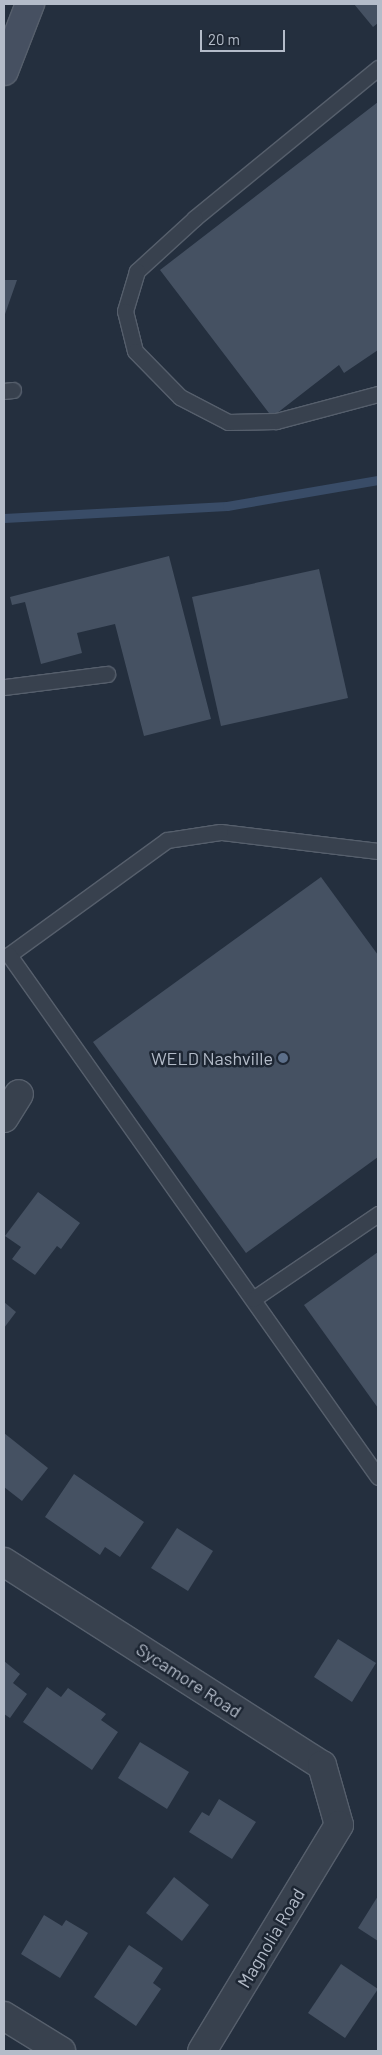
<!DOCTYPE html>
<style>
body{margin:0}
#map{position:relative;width:382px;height:2055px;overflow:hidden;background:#242f3e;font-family:Barlow,sans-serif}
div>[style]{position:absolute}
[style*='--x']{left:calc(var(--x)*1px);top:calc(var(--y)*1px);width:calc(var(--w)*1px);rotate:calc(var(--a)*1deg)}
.stream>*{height:9px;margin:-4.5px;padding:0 4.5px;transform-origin:4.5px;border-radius:4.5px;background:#394c67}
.building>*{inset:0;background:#455162}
.roads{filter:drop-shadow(1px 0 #565f6c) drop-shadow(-1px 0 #565f6c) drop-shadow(0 1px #565f6c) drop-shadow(0 -1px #565f6c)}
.lane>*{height:15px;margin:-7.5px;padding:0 7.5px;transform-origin:7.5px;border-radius:7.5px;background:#38414e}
.street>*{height:28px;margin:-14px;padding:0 14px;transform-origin:14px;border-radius:14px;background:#38414e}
.secondary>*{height:28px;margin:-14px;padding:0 14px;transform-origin:14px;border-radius:14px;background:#465061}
.dots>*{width:14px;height:14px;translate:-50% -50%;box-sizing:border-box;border:2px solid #1d2633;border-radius:50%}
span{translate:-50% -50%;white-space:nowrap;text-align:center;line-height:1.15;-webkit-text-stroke:5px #1d2633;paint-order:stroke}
.poi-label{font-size:18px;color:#b4bcc9}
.right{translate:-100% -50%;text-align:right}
.street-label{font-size:18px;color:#b4bcc9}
.frame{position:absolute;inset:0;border:5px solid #b4bcc9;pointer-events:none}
.scale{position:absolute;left:200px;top:30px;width:85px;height:22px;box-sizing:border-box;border:2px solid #b4bcc9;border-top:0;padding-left:6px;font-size:15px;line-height:18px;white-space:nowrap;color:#b4bcc9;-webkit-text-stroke:4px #1d2633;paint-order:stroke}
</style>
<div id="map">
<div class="stream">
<div style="--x:4;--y:518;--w:223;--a:-3.1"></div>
<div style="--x:227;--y:506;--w:153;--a:-9.8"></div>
</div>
<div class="building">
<div style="clip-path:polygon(354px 4px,378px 4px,378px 23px,373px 27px)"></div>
<div style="clip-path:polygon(378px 102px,378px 350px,344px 373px,339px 365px,272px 417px,160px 270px)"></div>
<div style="clip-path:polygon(4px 280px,17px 280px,4px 317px)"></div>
<div style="clip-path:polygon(169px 556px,211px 719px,144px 736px,115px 624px,77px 633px,82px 653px,41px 664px,25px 602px,12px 605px,10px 597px)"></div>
<div style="clip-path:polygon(319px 569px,348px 698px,221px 726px,192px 597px)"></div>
<div style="clip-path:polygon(321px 877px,378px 955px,378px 1157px,246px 1253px,93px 1042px)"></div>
<div style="clip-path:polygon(38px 1192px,80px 1223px,61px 1249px,57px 1246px,35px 1275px,12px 1259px,21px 1247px,5px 1236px)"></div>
<div style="clip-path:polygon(378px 1252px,378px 1408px,304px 1305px)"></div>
<div style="clip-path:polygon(4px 1302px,16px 1312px,4px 1328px)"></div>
<div style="clip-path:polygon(4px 1433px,48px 1468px,22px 1501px,4px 1487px)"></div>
<div style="clip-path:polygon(74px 1474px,144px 1522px,120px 1557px,105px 1547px,100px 1555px,45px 1517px)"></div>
<div style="clip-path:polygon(177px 1528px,213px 1551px,188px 1591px,151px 1568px)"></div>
<div style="clip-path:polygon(338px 1639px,376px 1663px,352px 1702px,314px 1677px)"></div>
<div style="clip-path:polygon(4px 1661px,20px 1674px,13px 1683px,27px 1694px,10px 1718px,4px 1714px)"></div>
<div style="clip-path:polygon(47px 1687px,61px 1697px,68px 1688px,106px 1714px,101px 1720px,118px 1732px,92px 1770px,23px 1722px)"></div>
<div style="clip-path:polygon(140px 1742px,189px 1772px,167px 1809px,118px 1778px)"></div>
<div style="clip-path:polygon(219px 1799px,256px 1822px,232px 1859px,189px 1832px,202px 1812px,209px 1816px)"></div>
<div style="clip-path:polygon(174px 1877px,209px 1905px,182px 1941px,146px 1913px)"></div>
<div style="clip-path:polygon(378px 1896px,378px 1941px,358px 1928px)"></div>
<div style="clip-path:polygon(44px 1915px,62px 1926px,66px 1920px,88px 1933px,60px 1978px,21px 1954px)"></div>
<div style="clip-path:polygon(129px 1945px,163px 1968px,153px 1983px,161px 1989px,136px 2026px,94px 1997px)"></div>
<div style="clip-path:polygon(341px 1964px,378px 1989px,345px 2038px,308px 2013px)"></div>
</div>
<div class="roads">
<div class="lane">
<div style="--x:378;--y:68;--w:237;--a:140.7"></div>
<div style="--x:195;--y:218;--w:79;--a:137.6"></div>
<div style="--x:137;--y:271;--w:42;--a:106.7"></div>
<div style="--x:125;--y:311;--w:41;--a:76"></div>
<div style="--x:135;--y:351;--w:64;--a:45.6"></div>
<div style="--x:180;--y:397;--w:54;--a:27.5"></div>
<div style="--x:228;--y:422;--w:48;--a:-1.2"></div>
<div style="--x:276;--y:421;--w:106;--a:-14.8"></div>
<div style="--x:4;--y:391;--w:9;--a:-6"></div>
<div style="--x:4;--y:687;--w:104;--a:-7.2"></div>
<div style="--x:378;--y:851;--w:159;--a:-173.1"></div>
<div style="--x:220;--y:832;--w:54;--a:171.4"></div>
<div style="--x:167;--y:840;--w:195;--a:144"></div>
<div style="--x:9;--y:955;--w:639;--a:54.74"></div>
<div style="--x:253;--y:1299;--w:151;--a:-34.2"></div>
</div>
<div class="street">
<div style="--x:4;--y:1118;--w:28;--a:-58"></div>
<div style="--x:4;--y:1562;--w:377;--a:32.6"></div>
<div style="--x:322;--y:1765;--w:62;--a:74.2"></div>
<div style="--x:339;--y:1825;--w:264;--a:121.2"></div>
<div style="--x:4;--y:2016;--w:67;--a:31.6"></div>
</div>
<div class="secondary">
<div style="--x:4;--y:71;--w:72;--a:-68.8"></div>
</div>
</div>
<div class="dots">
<div style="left:283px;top:1058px;background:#5c6f8a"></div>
</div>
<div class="poi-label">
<span class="right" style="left:273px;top:1058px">WELD Nashville</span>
</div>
<div class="street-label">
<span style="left:189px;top:1680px;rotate:33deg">Sycamore Road</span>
<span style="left:271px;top:1938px;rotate:-59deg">Magnolia Road</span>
</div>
<div class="frame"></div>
<div class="scale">20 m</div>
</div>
